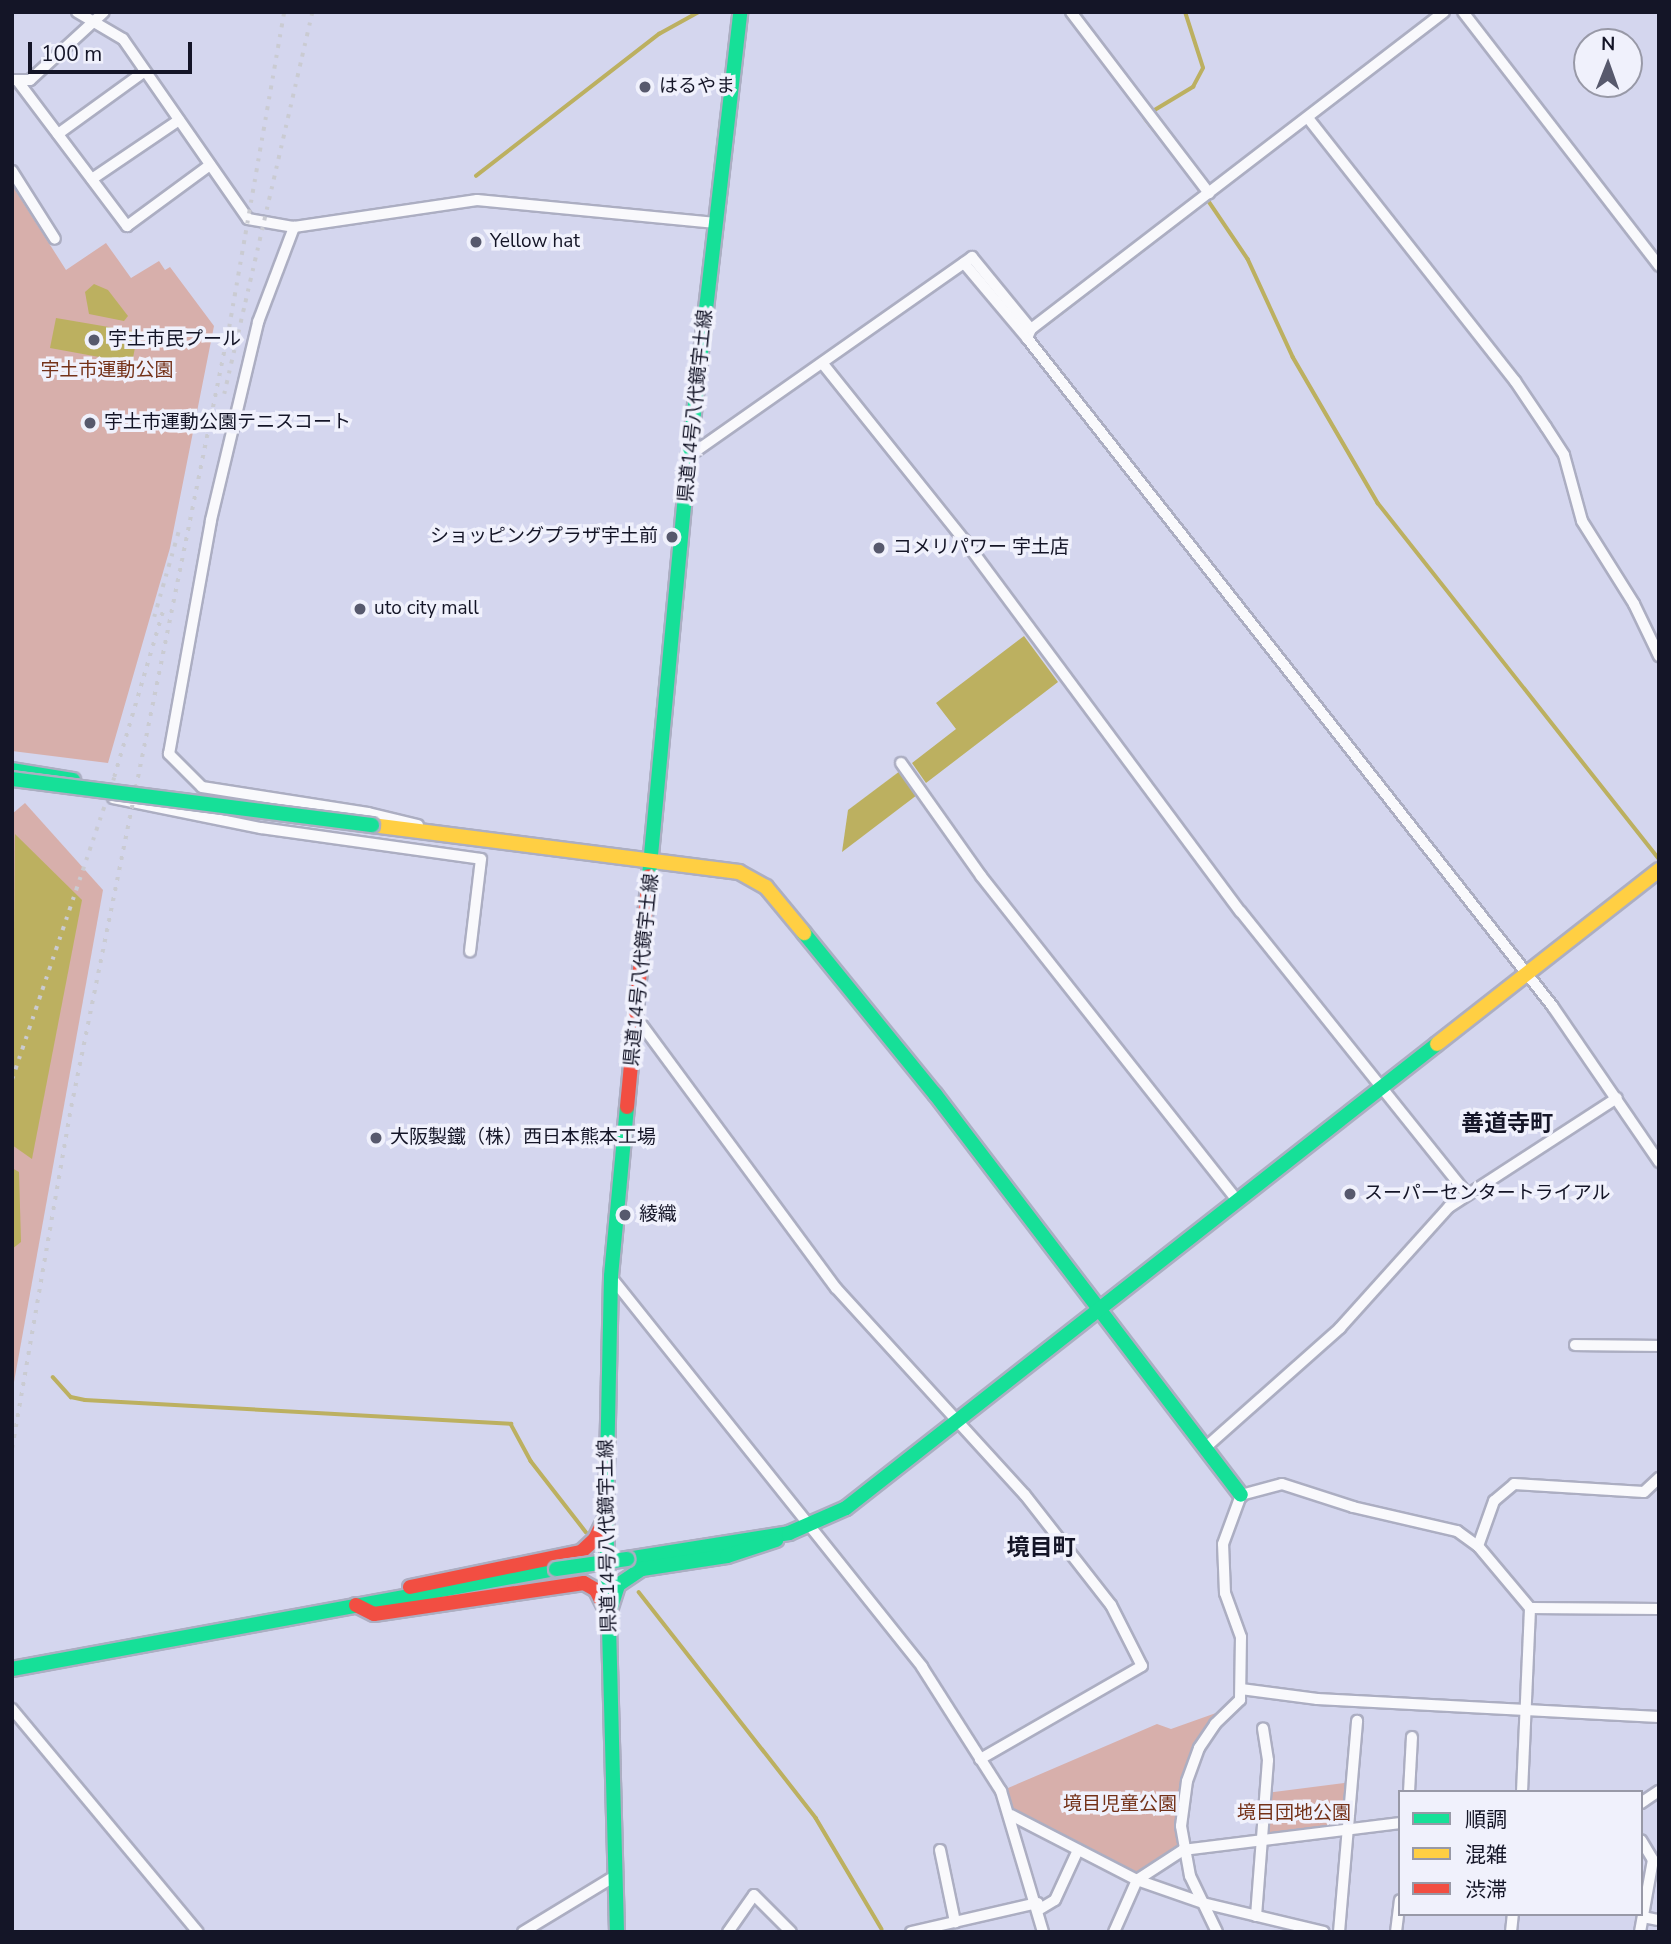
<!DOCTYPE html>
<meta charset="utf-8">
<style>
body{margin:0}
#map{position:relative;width:1671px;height:1944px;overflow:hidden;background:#d4d6ee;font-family:"Nunito Sans","Noto Sans JP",sans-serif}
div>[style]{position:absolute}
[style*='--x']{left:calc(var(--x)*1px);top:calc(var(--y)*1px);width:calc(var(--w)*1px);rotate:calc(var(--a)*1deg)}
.green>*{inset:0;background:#d7afab}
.water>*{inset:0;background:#bcb060}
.stream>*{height:3.5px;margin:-1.75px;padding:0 1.75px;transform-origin:1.75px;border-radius:1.75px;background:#bcb060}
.roads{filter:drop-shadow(2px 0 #acaec2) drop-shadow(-2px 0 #acaec2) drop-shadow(0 2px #acaec2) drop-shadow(0 -2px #acaec2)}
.street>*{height:10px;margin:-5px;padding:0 5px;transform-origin:5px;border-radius:5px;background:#f9f9fc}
.fast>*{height:14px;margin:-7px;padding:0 7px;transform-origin:7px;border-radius:7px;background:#16e098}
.slow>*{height:14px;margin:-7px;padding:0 7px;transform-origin:7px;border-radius:7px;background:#ffcf43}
.jam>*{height:14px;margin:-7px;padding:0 7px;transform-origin:7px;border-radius:7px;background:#f24e42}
.rail>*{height:3.5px;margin-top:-1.75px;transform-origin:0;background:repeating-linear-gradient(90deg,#cacbd2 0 3.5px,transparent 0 10.5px)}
.bridges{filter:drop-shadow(2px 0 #acaec2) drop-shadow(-2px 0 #acaec2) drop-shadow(0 2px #acaec2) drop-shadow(0 -2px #acaec2)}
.fast-bridge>*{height:14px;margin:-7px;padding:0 7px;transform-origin:7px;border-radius:7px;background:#16e098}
.dots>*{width:19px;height:19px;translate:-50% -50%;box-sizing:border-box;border:4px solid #f0f1fc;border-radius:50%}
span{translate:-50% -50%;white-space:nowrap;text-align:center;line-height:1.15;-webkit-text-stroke:7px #f0f1fc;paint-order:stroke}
.poi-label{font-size:19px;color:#141527}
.left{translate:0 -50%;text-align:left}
.right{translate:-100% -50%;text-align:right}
.park-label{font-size:19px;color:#743219}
.street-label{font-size:19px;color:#141527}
.quarter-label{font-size:23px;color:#141527;font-weight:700}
.frame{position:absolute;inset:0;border:14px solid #141527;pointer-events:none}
.legend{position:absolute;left:1398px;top:1790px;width:245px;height:126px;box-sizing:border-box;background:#f0f1fc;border:2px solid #9899a7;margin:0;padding:9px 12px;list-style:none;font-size:21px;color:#141527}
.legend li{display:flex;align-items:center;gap:14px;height:35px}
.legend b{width:35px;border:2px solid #9899a7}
.north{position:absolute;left:1573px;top:28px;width:70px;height:70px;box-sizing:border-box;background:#f0f1fc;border:2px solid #9899a7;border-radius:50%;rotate:1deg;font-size:19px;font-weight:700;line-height:28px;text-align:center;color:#141527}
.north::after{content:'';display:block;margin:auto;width:24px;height:32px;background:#57596d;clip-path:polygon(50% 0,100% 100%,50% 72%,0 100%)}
.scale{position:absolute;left:28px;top:42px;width:164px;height:32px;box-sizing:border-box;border:4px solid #141527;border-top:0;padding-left:9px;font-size:21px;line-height:24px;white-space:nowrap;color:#141527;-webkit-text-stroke:5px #f0f1fc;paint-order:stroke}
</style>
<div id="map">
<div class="green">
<div style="clip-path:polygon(12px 185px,66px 270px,106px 243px,131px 278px,159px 261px,165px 270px,170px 267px,214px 326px,170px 548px,108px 763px,12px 751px)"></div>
<div style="clip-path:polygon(25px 803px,103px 890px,12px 1393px,12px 814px)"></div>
<div style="clip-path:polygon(1216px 1713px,1221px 1718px,1187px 1781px,1183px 1850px,1137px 1880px,1011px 1815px,1001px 1791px,1157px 1724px,1171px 1729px)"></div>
<div style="clip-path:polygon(1352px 1782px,1347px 1831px,1262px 1843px,1266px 1793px)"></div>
</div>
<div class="water">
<div style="clip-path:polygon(94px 284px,108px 290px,128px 316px,124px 321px,89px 314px,85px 292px)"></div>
<div style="clip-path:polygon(56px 318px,138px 332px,132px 363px,50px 348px)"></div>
<div style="clip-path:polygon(1024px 636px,1058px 682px,926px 783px,912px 763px,956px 729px,936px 703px)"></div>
<div style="clip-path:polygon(900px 771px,917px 795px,842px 852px,848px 810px)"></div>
<div style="clip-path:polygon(15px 834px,82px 900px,32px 1159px,12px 1145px)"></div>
<div style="clip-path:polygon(12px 1168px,19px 1172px,21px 1242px,12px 1249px)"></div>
</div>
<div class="stream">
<div style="--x:1153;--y:111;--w:47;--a:-31"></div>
<div style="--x:1193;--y:87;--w:21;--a:-62"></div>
<div style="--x:1203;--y:68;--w:59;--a:-107.8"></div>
<div style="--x:1145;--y:118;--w:66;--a:51.7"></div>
<div style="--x:476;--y:176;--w:232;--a:-37.8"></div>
<div style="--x:659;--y:34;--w:46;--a:-28.8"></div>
<div style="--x:1035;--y:333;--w:218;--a:-37.6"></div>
<div style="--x:1208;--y:200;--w:71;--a:55.9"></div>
<div style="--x:1248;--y:259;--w:108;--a:65.3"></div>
<div style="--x:1293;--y:357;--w:169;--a:59.8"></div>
<div style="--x:1378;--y:503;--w:454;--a:51.7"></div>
<div style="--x:53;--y:1377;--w:27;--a:48"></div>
<div style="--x:71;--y:1397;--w:14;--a:12"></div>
<div style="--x:85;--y:1400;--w:427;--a:3.2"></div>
<div style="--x:511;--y:1424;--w:42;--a:61.6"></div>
<div style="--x:531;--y:1461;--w:90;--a:52.2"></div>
<div style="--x:639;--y:1592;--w:287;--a:51.9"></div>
<div style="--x:816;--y:1818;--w:129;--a:59.3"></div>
</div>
<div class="roads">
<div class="street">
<div style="--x:77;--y:12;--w:53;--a:30.4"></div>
<div style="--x:123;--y:39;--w:219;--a:55.2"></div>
<div style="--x:248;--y:219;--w:47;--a:9.9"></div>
<div style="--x:1071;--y:12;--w:228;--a:52.7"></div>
<div style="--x:1444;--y:12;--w:521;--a:142.49"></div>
<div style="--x:1031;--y:329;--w:10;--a:114"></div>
<div style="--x:1027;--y:338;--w:851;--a:51.82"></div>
<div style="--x:1553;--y:1007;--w:188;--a:55.6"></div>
<div style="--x:1463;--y:12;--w:321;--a:52.3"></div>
<div style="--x:13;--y:80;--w:17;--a:0"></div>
<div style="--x:30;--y:80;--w:100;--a:-42.6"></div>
<div style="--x:17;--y:80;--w:183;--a:53"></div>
<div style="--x:127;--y:226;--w:103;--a:-36.3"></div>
<div style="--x:1308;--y:118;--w:335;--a:51.8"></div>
<div style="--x:1515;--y:381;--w:55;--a:56"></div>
<div style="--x:1546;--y:427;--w:33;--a:57"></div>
<div style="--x:1564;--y:455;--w:68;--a:74.7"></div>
<div style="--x:1582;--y:521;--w:98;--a:57.9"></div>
<div style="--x:1634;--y:604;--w:58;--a:64.3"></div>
<div style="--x:58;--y:134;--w:107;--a:-35.9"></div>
<div style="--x:12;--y:171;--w:80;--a:57.7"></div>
<div style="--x:92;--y:179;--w:105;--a:-34.1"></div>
<div style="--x:964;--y:263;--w:98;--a:50"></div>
<div style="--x:823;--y:364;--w:227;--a:51.3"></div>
<div style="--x:965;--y:541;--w:462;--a:53.4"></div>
<div style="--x:1241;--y:912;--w:360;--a:51.3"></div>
<div style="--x:689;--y:456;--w:346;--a:-35.1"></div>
<div style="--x:972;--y:257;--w:93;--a:50.7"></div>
<div style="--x:901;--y:763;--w:138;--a:54.7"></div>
<div style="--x:981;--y:876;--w:415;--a:51.7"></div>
<div style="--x:113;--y:798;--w:151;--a:11.5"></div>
<div style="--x:261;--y:828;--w:222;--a:8"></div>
<div style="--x:481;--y:859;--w:93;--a:96.8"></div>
<div style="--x:418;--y:825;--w:51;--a:-166.5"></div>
<div style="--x:368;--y:813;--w:168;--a:-171.1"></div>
<div style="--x:202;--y:787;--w:47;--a:-135"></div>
<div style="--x:169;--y:754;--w:238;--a:-79.8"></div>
<div style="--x:211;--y:520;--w:204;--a:-76.6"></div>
<div style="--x:258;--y:322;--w:102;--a:-69.2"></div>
<div style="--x:294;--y:227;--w:185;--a:-8.4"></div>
<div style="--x:477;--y:200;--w:240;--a:5.5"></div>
<div style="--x:636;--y:1017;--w:337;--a:53.6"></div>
<div style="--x:836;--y:1288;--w:280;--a:47.6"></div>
<div style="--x:1025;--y:1495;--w:140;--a:52"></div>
<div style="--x:1111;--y:1605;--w:68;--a:63.1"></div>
<div style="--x:1142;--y:1666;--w:187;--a:150.1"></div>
<div style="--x:611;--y:1277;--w:499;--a:51.4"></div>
<div style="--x:922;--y:1667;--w:147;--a:57.5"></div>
<div style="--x:1001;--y:1791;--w:147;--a:73.4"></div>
<div style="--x:1575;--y:1345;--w:84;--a:0.7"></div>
<div style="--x:1205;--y:1448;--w:181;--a:-41.6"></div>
<div style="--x:1340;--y:1328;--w:163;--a:-48"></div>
<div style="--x:1449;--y:1207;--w:200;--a:-33"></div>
<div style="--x:1478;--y:1546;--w:48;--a:-70.4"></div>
<div style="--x:1494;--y:1501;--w:26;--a:-40"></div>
<div style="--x:1514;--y:1484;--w:130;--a:3.5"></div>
<div style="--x:1644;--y:1492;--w:21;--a:-43"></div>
<div style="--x:1241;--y:1689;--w:77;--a:7.5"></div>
<div style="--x:1317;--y:1699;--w:342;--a:3"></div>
<div style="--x:12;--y:1709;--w:290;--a:50.2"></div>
<div style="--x:1409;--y:1792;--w:55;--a:-86.9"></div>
<div style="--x:1522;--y:1792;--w:184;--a:-87.5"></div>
<div style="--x:1641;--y:1803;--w:22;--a:-34"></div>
<div style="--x:1011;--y:1815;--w:142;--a:27.3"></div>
<div style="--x:1137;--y:1880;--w:70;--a:19.2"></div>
<div style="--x:1203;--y:1903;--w:124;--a:13.5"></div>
<div style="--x:940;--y:1850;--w:74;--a:78.2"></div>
<div style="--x:1040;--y:1909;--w:17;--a:-31"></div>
<div style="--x:1055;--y:1900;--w:55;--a:-65.3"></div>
<div style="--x:1256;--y:1916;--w:156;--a:-85.6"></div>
<div style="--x:1268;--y:1760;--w:32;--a:-99"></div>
<div style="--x:1643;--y:1917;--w:16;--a:11"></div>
<div style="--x:523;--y:1932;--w:108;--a:-31.3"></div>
<div style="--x:728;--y:1932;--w:45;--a:-54.9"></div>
<div style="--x:754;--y:1895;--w:52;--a:45"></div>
<div style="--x:911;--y:1932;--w:130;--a:-12.9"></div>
<div style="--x:1114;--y:1932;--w:57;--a:-66.1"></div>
<div style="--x:1137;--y:1880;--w:55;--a:-33.1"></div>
<div style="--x:1183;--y:1850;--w:219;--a:-7.1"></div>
<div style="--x:1217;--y:1932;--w:62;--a:-115.7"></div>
<div style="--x:1190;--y:1876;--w:51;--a:-100.2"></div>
<div style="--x:1181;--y:1826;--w:45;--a:-82.4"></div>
<div style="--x:1187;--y:1781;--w:35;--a:-70"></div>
<div style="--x:1199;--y:1748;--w:29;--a:-56"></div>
<div style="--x:1215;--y:1724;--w:35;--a:-44"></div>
<div style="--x:1240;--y:1700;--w:63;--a:-89.1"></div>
<div style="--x:1241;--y:1637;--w:47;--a:-110"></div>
<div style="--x:1225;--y:1593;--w:49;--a:-92.3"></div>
<div style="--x:1223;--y:1544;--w:52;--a:-69.8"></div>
<div style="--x:1241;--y:1495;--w:42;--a:-15"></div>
<div style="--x:1282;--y:1484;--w:75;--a:17.9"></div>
<div style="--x:1353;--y:1507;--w:107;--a:13"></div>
<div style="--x:1457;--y:1531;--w:26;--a:36"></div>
<div style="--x:1478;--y:1546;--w:81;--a:50"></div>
<div style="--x:1530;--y:1608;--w:129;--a:0.4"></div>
<div style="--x:1339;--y:1932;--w:212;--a:-85.1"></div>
<div style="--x:1396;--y:1932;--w:32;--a:-83"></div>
<div style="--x:1511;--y:1932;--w:18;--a:-84"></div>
<div style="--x:1640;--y:1932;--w:73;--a:-79.8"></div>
<div style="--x:1653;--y:1860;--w:23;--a:-121"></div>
</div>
<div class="fast">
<div style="--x:12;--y:770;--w:62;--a:9.3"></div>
<div style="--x:649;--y:876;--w:422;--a:-84.6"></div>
<div style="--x:689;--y:456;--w:447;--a:-83.4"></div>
<div style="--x:804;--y:933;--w:208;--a:50.9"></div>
<div style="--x:935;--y:1094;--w:504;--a:52.65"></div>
<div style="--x:627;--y:1559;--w:164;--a:-9.1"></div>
<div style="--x:789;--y:1533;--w:62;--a:-23.7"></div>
<div style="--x:846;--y:1508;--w:751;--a:-38.14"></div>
<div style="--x:611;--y:1607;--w:23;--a:-72"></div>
<div style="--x:618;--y:1585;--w:29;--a:-34"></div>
<div style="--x:642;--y:1569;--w:86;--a:-8.7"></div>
<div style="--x:727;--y:1556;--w:52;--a:-18.1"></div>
<div style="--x:12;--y:1669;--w:553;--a:-10.42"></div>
<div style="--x:617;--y:1932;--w:416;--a:-91.5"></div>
<div style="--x:606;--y:1516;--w:240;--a:-88.8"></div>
<div style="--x:611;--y:1276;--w:170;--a:-84.6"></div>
</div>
<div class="slow">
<div style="--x:372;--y:825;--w:370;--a:7.3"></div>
<div style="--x:739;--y:872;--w:31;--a:29"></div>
<div style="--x:766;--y:887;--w:60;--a:50.4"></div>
<div style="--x:1437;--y:1044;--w:282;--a:-38.1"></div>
</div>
<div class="jam">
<div style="--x:627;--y:1107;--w:232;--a:-84.6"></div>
<div style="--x:410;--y:1587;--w:175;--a:-11.6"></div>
<div style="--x:581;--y:1552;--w:19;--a:-43"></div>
<div style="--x:595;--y:1539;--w:25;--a:-64"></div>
<div style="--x:356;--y:1605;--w:20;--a:27"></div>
<div style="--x:374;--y:1614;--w:212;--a:-8.4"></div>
<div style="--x:584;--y:1583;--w:14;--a:30"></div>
<div style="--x:596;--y:1590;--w:28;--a:63"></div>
</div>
</div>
<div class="rail">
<div style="--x:224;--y:394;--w:392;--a:-77"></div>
<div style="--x:154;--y:617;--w:91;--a:-74"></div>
<div style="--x:12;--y:1079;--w:319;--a:-71.3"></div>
<div style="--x:114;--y:777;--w:174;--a:-73.6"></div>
<div style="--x:12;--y:1448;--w:346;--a:-80.2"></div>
<div style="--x:71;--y:1107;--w:796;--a:-78.55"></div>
<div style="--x:229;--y:327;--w:320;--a:-80.1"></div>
</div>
<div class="bridges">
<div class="fast-bridge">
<div style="--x:12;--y:779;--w:363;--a:7.3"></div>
<div style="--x:556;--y:1569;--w:72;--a:-8"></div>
</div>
</div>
<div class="dots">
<div style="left:645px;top:87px;background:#57596d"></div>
<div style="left:476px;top:242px;background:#57596d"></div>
<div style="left:94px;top:340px;background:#57596d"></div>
<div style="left:90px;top:423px;background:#57596d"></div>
<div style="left:672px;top:537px;background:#57596d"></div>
<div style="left:879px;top:548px;background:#57596d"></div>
<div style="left:360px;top:609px;background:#57596d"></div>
<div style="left:376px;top:1138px;background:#57596d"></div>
<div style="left:1350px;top:1194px;background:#57596d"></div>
<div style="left:625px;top:1215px;background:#57596d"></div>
</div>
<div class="poi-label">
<span class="left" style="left:659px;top:87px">はるやま</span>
<span class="left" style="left:490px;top:242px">Yellow hat</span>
<span class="left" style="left:108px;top:340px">宇土市民プール</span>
<span class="left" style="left:104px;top:423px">宇土市運動公園テニスコート</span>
<span class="right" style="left:658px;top:537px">ショッピングプラザ宇土前</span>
<span class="left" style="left:893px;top:548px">コメリパワー 宇土店</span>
<span class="left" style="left:374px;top:609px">uto city mall</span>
<span class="left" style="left:390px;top:1138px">大阪製鐵（株）西日本熊本工場</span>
<span class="left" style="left:1364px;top:1194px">スーパーセンタートライアル</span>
<span class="left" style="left:639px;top:1215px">綾織</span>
</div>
<div class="park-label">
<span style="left:107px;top:371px">宇土市運動公園</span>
<span style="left:1120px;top:1805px">境目児童公園</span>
<span style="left:1294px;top:1814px">境目団地公園</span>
</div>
<div class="street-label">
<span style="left:696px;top:406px;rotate:-84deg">県道14号八代鏡宇土線</span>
<span style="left:642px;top:970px;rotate:-84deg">県道14号八代鏡宇土線</span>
<span style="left:608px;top:1536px;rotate:-91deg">県道14号八代鏡宇土線</span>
</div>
<div class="quarter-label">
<span style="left:1507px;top:1124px">善道寺町</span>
<span style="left:1041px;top:1548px">境目町</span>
</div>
<div class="frame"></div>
<ul class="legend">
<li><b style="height:9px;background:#16e098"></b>順調</li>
<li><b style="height:9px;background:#ffcf43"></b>混雑</li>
<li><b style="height:9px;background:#f24e42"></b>渋滞</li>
</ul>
<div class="north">N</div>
<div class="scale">100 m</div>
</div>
